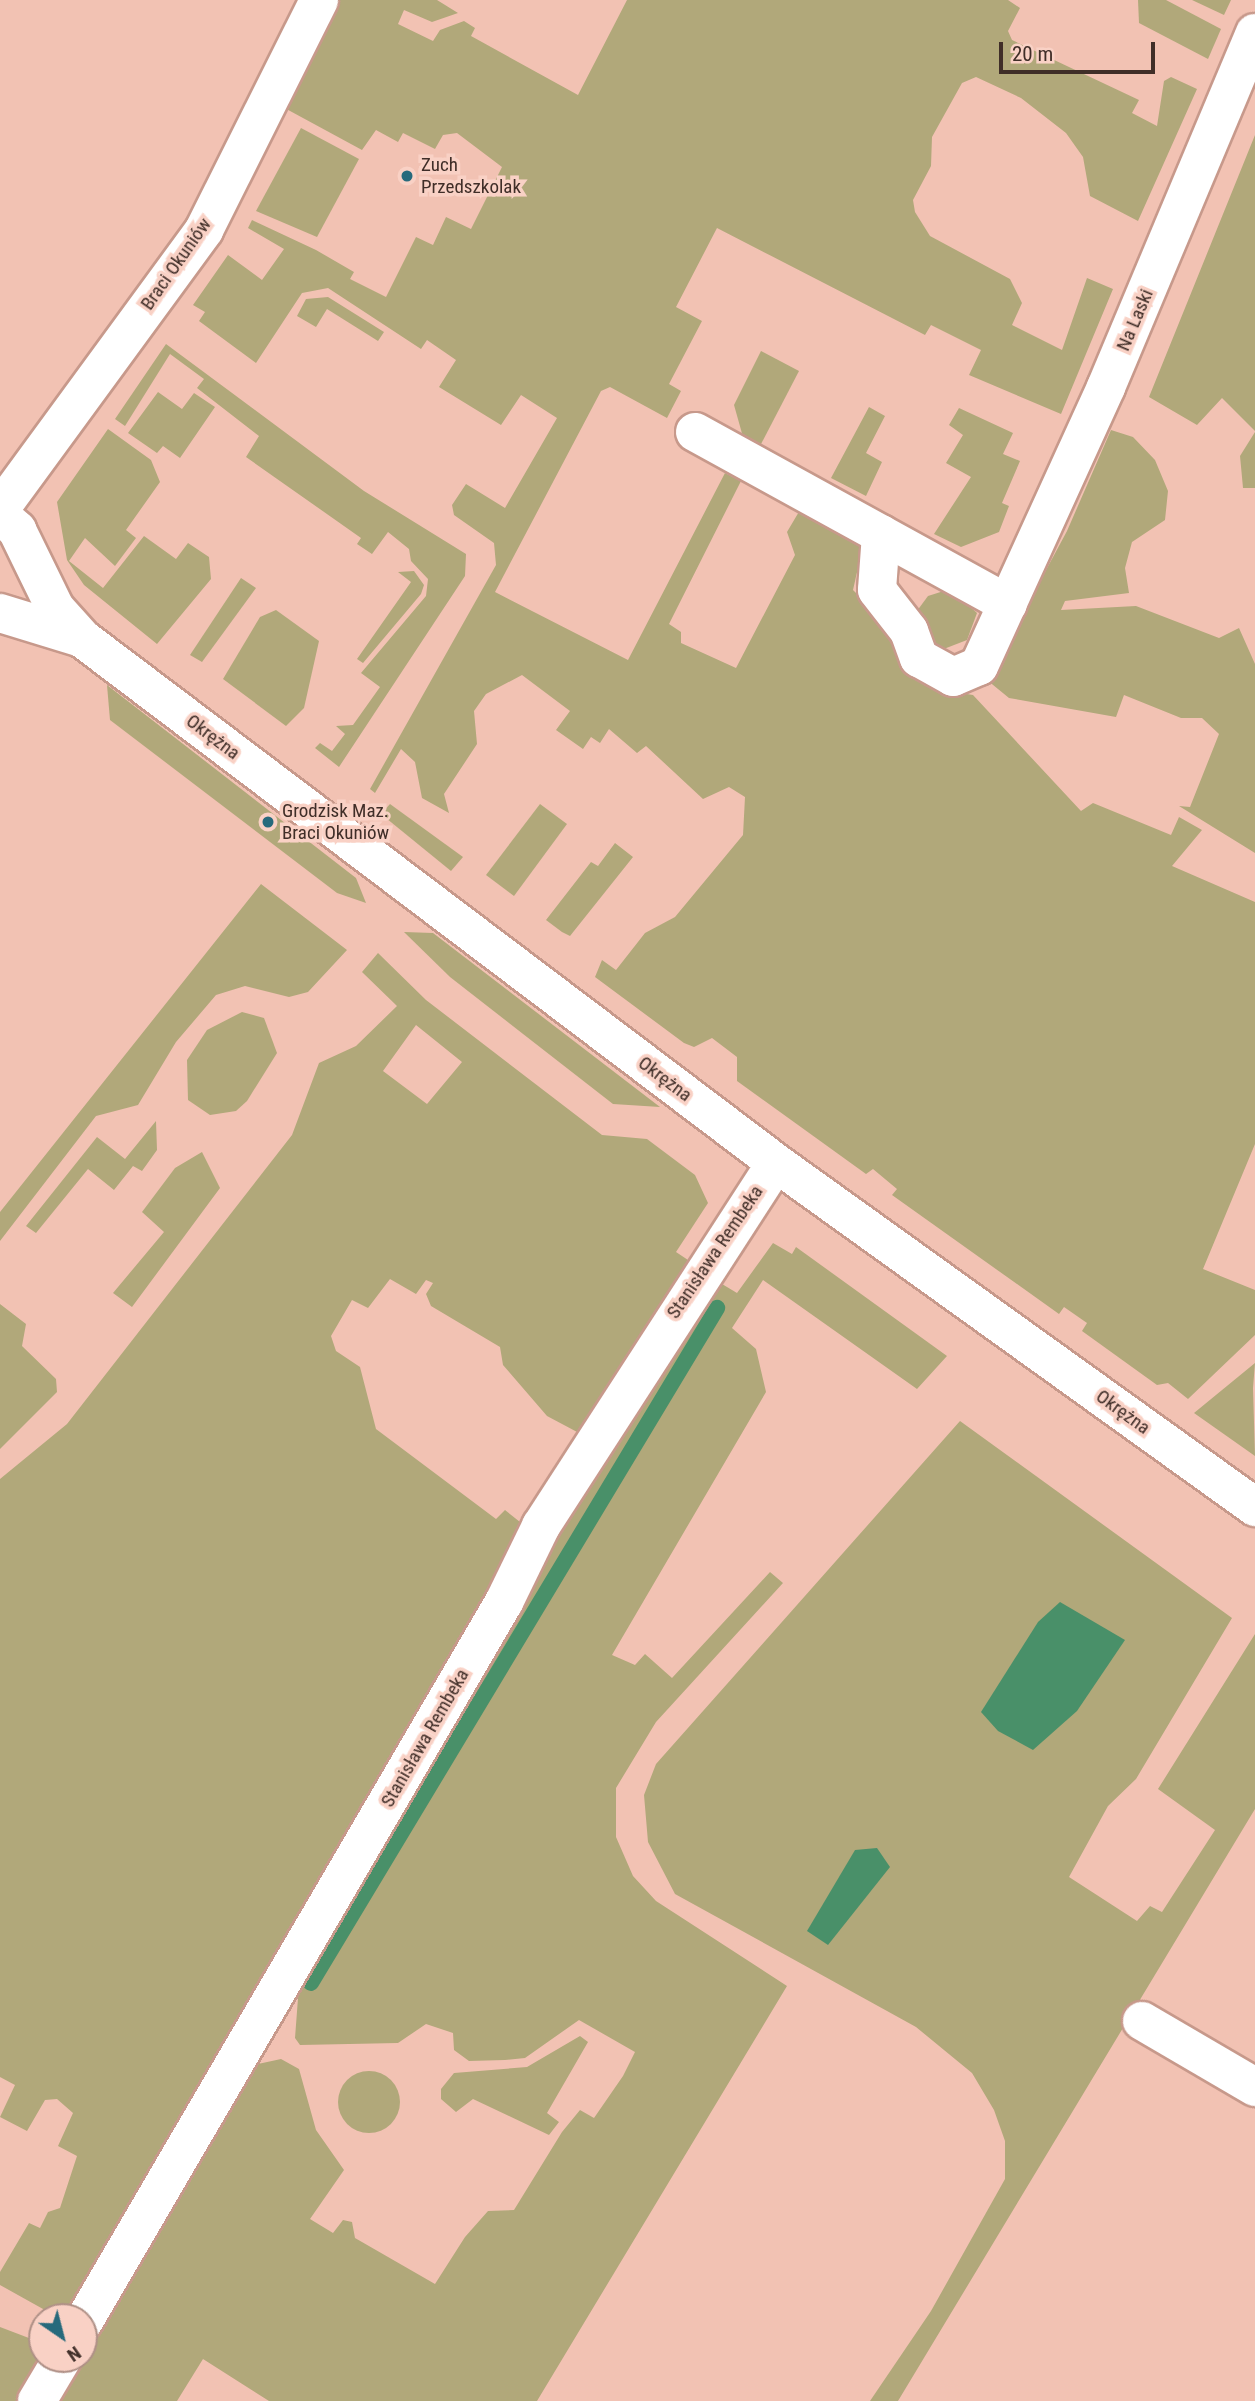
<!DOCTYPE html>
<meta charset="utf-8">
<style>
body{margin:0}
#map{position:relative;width:1255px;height:2401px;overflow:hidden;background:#f2c2b3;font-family:"Roboto Condensed",sans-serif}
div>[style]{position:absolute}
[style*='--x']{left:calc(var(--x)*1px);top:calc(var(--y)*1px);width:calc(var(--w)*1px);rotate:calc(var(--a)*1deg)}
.green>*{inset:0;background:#b1a87a}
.round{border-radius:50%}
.water>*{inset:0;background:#499069}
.stream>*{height:16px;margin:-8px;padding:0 8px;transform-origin:8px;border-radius:8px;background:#499069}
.roads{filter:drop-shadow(2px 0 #c7998b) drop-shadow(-2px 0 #c7998b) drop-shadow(0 2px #c7998b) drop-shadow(0 -2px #c7998b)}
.minor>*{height:38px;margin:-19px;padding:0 19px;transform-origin:19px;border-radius:19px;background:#fff}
.dots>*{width:19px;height:19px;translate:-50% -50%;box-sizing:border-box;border:4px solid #f9d1c5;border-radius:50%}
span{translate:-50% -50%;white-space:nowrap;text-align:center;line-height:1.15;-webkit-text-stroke:7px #f9d1c5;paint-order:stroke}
.poi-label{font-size:19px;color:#402e28}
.left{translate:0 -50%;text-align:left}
.street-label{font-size:19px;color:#402e28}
.north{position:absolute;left:28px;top:2303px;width:70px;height:70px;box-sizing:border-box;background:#f9d1c5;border:2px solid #af9086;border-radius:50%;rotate:145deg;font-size:19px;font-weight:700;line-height:28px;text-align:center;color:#402e28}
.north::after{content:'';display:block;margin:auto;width:24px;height:32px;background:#276a7c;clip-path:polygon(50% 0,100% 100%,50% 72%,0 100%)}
.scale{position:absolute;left:999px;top:42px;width:156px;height:32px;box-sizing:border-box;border:4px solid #402e28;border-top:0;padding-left:9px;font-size:21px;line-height:24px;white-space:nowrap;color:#402e28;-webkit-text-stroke:5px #f9d1c5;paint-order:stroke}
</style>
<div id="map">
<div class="green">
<div style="clip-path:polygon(333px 0,437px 0,458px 13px,432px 22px,404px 10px,398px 24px,433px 41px,440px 30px,464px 21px,475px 28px,471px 36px,578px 95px,627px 0,1008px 0,1020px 8px,1008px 31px,1012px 40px,1139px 100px,1132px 113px,1157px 126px,1164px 81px,1171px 77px,1197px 89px,1138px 221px,1090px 196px,1083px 157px,1066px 133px,1021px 98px,976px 77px,962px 83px,932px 137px,931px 166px,913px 200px,915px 212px,930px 236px,1010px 279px,1022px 303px,1012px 325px,1062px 350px,1087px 278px,1113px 289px,1061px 414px,969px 375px,981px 350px,931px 325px,925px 335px,717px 228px,676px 307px,702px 321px,669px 384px,681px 391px,667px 418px,610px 387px,601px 391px,495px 592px,628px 660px,725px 473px,741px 481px,669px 624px,681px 632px,681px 643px,736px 668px,795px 555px,787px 532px,800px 510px,864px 541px,853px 590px,893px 630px,930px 688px,973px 695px,1081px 811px,1093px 803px,1171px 835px,1179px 817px,1202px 830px,1172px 866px,1255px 902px,1255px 1144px,1203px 1269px,1255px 1290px,1255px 1335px,1188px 1399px,1168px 1383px,1157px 1385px,1082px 1331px,1087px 1323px,1064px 1307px,1059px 1314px,892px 1195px,897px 1189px,873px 1169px,866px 1174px,737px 1081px,737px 1057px,712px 1038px,694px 1047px,684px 1043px,595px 977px,602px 960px,616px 970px,645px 933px,675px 917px,743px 835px,745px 797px,729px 787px,703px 799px,646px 746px,637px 753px,609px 729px,600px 743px,591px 737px,583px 749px,556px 730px,570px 711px,522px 675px,486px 694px,474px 711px,477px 744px,444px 794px,449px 813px,422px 798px,415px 762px,401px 749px,375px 793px,370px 789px,496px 565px,494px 543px,454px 515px,452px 505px,466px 484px,505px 508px,557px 418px,521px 395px,501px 425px,439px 387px,456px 360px,427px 340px,421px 349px,328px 288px,302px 293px,256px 363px,199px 321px,205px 312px,193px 305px,228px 255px,262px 280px,284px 249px,248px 228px,252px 220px,316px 250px,354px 272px,350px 279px,386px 297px,416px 237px,433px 245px,446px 217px,471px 229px,502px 167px,457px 133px,443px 135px,435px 149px,403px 133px,398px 142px,376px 130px,362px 150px,279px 105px)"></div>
<div style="clip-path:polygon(1138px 0,1166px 0,1221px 29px,1208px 59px,1139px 23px)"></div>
<div style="clip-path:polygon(1192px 0,1231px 0,1224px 15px)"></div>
<div style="clip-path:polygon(301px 128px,359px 159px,317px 237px,256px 211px)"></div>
<div style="clip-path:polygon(1255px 135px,1255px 431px,1222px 398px,1197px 425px,1149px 397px)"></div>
<div style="clip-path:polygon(328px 297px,384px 332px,378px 341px,327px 309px,316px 327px,297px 316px,306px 299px)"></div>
<div style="clip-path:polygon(166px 344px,364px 491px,466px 554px,465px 576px,339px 767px,315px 748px,320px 743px,332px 751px,345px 734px,336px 726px,353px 725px,380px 687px,361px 673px,426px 596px,428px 579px,411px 561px,409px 549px,388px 532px,372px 554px,357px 544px,361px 538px,246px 457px,259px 436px,197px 388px,204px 379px,170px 354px,125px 426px,115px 419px)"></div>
<div style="clip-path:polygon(761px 351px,799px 371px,760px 446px,743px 437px,734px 405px)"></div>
<div style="clip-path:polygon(158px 392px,182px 409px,194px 393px,215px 407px,180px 458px,163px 446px,157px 453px,128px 433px)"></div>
<div style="clip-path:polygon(869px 407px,885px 416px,866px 453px,882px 462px,866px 496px,831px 478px)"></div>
<div style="clip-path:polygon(959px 408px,1013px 433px,1003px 454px,1020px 461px,1002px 503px,1009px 506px,999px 532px,961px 547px,934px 534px,971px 477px,946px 463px,963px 435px,949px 425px)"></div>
<div style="clip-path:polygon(108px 429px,151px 460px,160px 482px,126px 530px,136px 538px,115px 566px,85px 538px,69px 561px,103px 588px,144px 536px,176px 559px,188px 543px,209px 557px,211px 579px,157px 644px,84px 585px,67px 560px,57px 502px)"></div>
<div style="clip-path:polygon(1111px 430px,1133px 437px,1155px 460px,1168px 491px,1165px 520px,1132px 542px,1125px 568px,1129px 593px,1065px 601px,1061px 610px,1136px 606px,1219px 638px,1239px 628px,1255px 664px,1255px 853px,1179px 806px,1190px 807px,1219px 734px,1202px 718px,1181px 718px,1124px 695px,1116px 717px,1009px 698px,987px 680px,1067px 531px)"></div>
<div style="clip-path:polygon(1255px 432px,1255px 488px,1243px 488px,1240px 456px)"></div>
<div style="clip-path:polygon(414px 571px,424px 585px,421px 594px,363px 663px,357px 659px,411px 582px,398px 572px)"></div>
<div style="clip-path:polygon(241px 578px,256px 588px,202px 662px,190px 655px)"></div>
<div style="clip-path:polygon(950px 589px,977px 613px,967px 640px,936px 652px,914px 615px,928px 596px)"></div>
<div style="clip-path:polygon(276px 610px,319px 641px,304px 708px,286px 726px,223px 679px,260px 617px)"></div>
<div style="clip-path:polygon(107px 685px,356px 878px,366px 903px,337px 893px,110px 720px)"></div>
<div style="clip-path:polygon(390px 804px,463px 857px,451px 871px,381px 814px)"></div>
<div style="clip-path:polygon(540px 804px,567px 824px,514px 896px,486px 875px)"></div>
<div style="clip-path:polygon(615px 843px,633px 857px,570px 936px,562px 932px,546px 920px,591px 862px,598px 866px)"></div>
<div style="clip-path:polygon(261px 884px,347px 950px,308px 992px,289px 997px,245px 986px,216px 995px,176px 1042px,138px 1105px,96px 1116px,0 1241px,0 1212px)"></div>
<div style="clip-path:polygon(404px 932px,433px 933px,660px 1107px,613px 1104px,450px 977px)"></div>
<div style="clip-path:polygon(evenodd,378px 953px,426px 1000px,602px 1135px,647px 1139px,695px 1175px,708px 1203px,676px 1252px,688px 1260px,579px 1433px,547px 1416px,503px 1365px,500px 1347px,431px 1306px,426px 1294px,433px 1283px,426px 1280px,416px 1294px,390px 1279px,368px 1308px,352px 1300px,331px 1336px,336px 1351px,360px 1367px,376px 1429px,496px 1519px,505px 1510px,525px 1526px,495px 1592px,81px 2305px,52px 2314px,0 2285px,0 2272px,29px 2223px,40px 2228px,48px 2212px,60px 2208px,77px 2156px,58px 2146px,73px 2113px,57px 2099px,45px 2100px,27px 2131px,0 2117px,15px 2085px,0 2077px,0 1479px,67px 1424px,292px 1135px,319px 1063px,356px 1046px,397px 1006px,362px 972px,378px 953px,416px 1025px,462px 1062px,427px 1104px,383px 1071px,416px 1025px)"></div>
<div style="clip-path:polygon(242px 1012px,264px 1018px,277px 1053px,247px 1101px,236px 1111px,210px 1115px,188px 1100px,187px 1060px,207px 1030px)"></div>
<div style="clip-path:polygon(156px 1121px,157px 1150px,142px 1171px,133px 1166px,114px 1190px,88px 1169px,36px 1233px,26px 1226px,97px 1137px,125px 1159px)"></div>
<div style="clip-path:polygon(202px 1152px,220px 1188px,132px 1307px,113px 1293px,164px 1232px,142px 1212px,175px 1168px)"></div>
<div style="clip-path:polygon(773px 1243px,792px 1254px,796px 1247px,947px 1356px,917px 1389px,763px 1280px,732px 1328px,756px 1349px,766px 1392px,612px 1655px,635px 1665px,645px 1654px,672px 1678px,770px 1572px,783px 1583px,656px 1722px,616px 1788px,616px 1837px,633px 1876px,656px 1901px,787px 1986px,537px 2401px,269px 2401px,203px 2359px,177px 2401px,59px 2401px,258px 2064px,281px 2059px,299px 2069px,316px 2130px,344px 2170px,310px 2219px,333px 2233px,343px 2220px,352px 2222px,355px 2238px,435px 2284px,465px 2237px,488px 2211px,514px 2210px,562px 2132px,580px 2110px,594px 2118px,623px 2076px,635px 2052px,579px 2020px,525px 2058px,505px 2060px,469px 2061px,454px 2050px,453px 2033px,426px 2024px,398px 2043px,300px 2045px,295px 2038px,299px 1985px,541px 1559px,707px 1292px,714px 1295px,722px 1284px,737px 1293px)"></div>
<div style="clip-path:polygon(0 1304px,26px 1324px,22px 1346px,56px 1379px,57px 1392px,0 1449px)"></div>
<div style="clip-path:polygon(1255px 1363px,1253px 1388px,1255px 1456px,1194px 1413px)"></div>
<div style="clip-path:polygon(960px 1421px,1232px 1618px,1136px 1779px,1108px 1806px,1069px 1877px,1137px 1921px,1150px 1906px,1162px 1912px,1215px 1830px,1158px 1789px,1255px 1634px,1255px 1809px,898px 2401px,870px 2401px,931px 2311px,1005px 2179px,1005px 2141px,994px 2110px,972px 2073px,916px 2027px,675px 1894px,648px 1842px,644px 1795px,656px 1764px)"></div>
<div style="clip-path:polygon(580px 2036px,588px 2042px,547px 2113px,559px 2122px,549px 2135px,473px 2099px,456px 2112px,441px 2099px,441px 2089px,454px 2073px,527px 2067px)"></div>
<div class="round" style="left:338px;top:2071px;width:62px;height:62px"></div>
<div style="clip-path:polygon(0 2327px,42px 2343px,42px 2359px,23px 2401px,0 2401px)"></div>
</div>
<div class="water">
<div style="clip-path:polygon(1060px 1602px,1125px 1640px,1077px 1711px,1033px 1750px,998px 1731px,981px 1712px,1038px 1622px)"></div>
<div style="clip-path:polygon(877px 1848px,890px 1867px,828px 1945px,807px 1931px,855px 1850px)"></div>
</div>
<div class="stream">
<div style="--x:311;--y:1983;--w:788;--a:-58.97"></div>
</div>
<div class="roads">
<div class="minor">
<div style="--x:695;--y:432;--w:357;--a:28.8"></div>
<div style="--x:0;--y:509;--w:346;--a:-53.8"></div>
<div style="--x:204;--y:230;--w:257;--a:-63.4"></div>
<div style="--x:0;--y:515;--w:23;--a:41"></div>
<div style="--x:17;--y:530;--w:87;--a:64"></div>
<div style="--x:55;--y:608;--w:42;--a:47.9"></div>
<div style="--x:83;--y:639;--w:869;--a:37.09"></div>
<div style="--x:776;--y:1163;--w:590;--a:35.68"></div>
<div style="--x:881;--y:534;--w:56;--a:94.1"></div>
<div style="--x:877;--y:590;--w:52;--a:52"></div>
<div style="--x:909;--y:631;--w:29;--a:70"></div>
<div style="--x:919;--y:658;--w:39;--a:29"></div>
<div style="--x:953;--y:677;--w:28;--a:-23"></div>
<div style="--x:979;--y:666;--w:307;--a:-65.5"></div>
<div style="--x:1106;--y:387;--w:384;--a:-67.2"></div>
<div style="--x:0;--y:613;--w:82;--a:17.1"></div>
<div style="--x:1142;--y:2021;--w:131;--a:30.3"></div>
<div style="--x:84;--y:2321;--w:833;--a:-59.71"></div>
<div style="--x:504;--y:1602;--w:85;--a:-64"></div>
<div style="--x:541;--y:1526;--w:432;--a:-57.1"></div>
<div style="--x:37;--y:2401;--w:49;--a:-59.2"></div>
</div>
</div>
<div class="dots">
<div style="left:407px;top:176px;background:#276a7c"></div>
<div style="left:268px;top:822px;background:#276a7c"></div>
</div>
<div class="poi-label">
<span class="left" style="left:421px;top:176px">Zuch<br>Przedszkolak</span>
<span class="left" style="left:282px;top:822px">Grodzisk Maz.<br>Braci Okuniów</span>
</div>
<div class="street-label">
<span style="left:176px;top:264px;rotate:-55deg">Braci Okuniów</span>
<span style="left:1135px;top:320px;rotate:-67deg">Na Laski</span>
<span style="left:213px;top:737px;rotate:37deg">Okrężna</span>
<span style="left:665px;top:1079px;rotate:37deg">Okrężna</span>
<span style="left:715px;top:1252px;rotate:-56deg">Stanisława Rembeka</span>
<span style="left:1123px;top:1412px;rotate:36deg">Okrężna</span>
<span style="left:425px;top:1738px;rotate:-60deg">Stanisława Rembeka</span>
</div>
<div class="north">N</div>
<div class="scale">20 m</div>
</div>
